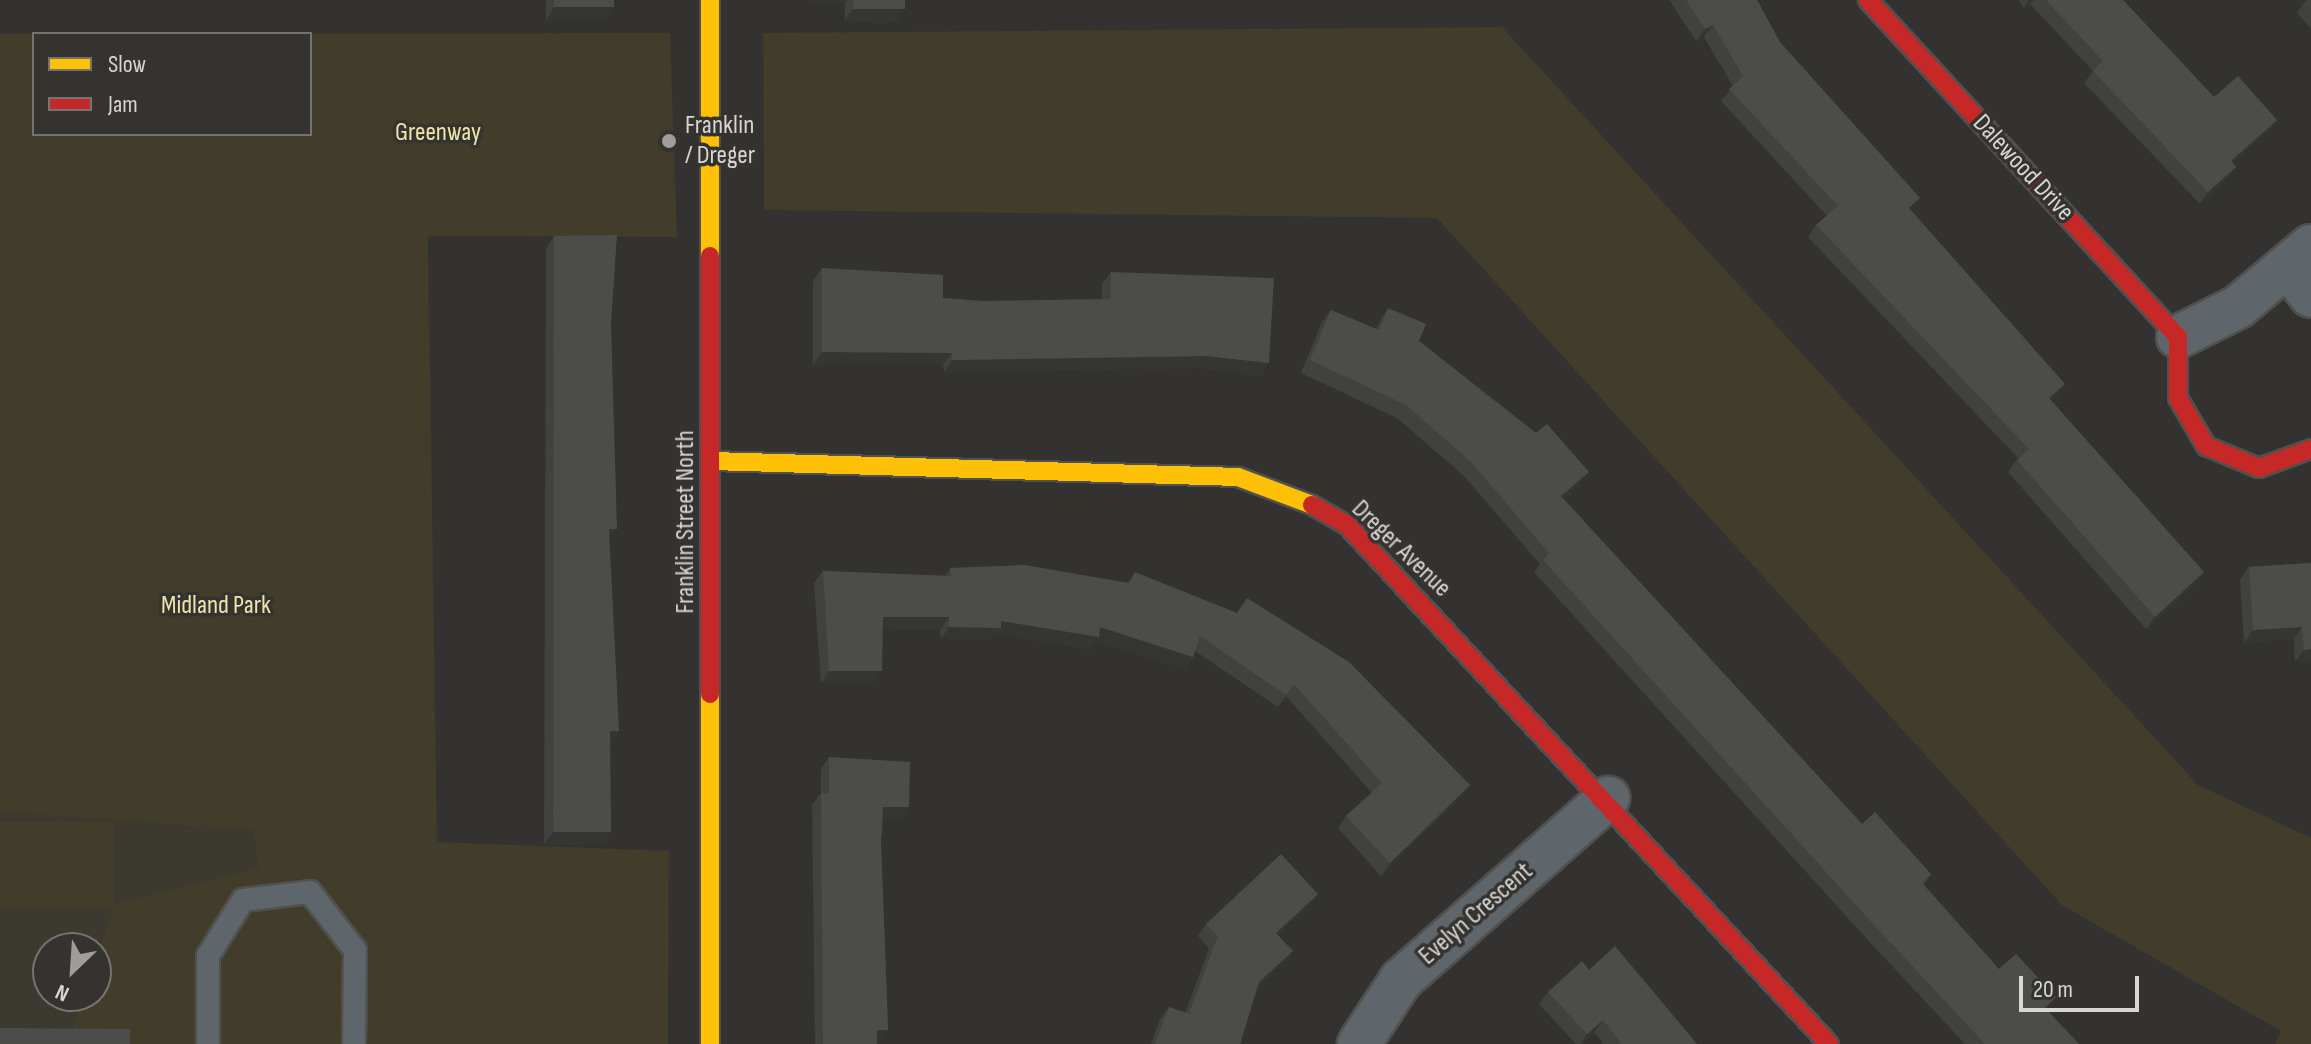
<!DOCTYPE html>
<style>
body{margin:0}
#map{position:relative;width:2311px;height:1044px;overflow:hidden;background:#333230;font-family:"Sofia Sans Condensed",sans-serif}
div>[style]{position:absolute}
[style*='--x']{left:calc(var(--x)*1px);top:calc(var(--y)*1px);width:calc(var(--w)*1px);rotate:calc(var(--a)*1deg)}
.built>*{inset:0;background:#3b3930}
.green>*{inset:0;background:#423d2a}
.roads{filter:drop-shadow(2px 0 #50504e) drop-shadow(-2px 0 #50504e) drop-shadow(0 2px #50504e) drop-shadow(0 -2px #50504e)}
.lane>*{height:22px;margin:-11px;padding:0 11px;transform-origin:11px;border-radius:11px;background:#5e666c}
.street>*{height:42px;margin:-21px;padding:0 21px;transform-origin:21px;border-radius:21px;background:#5e666c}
.slow>*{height:18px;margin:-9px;padding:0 9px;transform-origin:9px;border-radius:9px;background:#ffc107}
.jam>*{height:18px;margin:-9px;padding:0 9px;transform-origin:9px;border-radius:9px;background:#c62828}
.wall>*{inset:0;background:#414140}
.shaded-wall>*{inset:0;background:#353534}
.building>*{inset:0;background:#4c4c4a}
.dots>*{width:22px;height:22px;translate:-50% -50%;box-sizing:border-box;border:4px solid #34332f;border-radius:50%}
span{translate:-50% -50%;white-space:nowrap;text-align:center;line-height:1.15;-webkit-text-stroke:7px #34332f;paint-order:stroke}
.poi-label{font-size:26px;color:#d7d6d4}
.left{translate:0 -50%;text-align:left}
.park-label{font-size:26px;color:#f0e4ab}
.street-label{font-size:26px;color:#d7d6d4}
.legend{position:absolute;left:32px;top:32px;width:280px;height:104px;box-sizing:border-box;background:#34332f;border:2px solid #757471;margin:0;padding:10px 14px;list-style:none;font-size:24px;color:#d7d6d4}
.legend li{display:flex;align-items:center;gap:16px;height:40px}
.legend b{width:40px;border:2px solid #757471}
.north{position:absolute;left:32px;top:932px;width:80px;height:80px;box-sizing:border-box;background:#34332f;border:2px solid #757471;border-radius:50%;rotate:205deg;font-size:22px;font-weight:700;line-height:32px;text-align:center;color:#d7d6d4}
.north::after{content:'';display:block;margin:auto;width:28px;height:36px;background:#9e9d9b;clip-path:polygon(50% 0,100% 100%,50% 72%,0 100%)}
.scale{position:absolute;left:2019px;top:976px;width:120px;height:36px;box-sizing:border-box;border:4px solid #d7d6d4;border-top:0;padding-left:10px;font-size:24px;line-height:28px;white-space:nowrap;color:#d7d6d4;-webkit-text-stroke:6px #34332f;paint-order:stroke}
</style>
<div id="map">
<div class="built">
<div style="clip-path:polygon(0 812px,255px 830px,258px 869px,114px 904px,96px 958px,96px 948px,48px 948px,48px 996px,83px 996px,71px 1033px,0 1032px)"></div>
</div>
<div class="green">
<div style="clip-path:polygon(1502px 27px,2198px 785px,2311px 838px,2311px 1044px,2275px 1044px,2281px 1031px,2062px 905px,1437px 218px,764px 210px,763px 33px)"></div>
<div style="clip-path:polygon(evenodd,670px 33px,677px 237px,428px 236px,437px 842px,669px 851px,668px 1044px,0 1044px,71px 1033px,83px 996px,96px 996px,96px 958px,113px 908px,0 907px,0 822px,114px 822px,114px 904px,258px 868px,254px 830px,0 812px,0 34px,670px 33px,34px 34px,310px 34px,310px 134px,34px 134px,34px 34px)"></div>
</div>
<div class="roads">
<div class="lane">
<div style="--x:208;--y:1044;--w:88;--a:-90"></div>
<div style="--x:208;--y:956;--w:66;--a:-58"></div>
<div style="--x:243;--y:900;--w:67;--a:-6.8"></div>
<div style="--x:310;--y:892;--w:73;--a:52.2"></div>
<div style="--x:355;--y:950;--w:94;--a:90.6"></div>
</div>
<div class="street">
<div style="--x:2289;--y:267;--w:36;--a:53"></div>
<div style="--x:2178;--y:337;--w:67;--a:-26.6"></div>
<div style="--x:2238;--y:307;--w:95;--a:-39.9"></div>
<div style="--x:1359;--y:1044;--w:77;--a:-56.7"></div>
<div style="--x:1401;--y:980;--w:276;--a:-41.3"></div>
</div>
<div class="slow">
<div style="--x:710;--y:0;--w:256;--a:90"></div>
<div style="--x:712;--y:461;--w:526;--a:1.74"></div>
<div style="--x:1238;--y:477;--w:79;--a:20.7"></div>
<div style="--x:710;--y:694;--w:350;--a:90"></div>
</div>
<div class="jam">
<div style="--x:1868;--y:0;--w:458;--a:47.4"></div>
<div style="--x:2178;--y:337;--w:61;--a:90"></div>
<div style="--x:2178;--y:398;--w:56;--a:59.7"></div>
<div style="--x:2206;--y:446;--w:57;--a:22.5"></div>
<div style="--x:2259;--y:468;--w:55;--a:-20.1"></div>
<div style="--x:710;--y:256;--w:438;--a:90"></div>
<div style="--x:1312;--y:505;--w:40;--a:29.7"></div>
<div style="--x:1347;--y:525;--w:708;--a:47.12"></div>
</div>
</div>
<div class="wall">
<div style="clip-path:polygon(546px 0,614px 0,614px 7px,606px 20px,546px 20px)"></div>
<div style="clip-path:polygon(812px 0,905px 0,897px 22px,845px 21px,845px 3px,812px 2px)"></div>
<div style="clip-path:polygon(1669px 0,1757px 0,1780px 42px,1911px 211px,2065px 384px,2057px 396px,2051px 401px,2204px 572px,2196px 584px,2146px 629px,2008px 472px,2018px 458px,1808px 237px,1816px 225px,1827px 216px,1721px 101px,1733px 86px,1704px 37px,1696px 41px)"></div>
<div style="clip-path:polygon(2018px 0,2123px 0,2214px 97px,2277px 120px,2268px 132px,2233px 163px,2236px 167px,2228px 179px,2200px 204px,2084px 83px,2093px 71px,2030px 4px,2024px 8px)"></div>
<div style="clip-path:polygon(2306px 0,2311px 0,2311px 29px,2297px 13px)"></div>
<div style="clip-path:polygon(554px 236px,611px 324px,609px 540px,619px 731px,610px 743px,611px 832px,602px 844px,544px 845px,546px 248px)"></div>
<div style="clip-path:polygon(822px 268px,943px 298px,981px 301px,1102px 299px,1102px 284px,1111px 272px,1269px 363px,1260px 376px,1199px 368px,944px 372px,943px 365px,813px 365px,813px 281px)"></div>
<div style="clip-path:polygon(1388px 308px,1419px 341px,1580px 484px,1563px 499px,1862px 824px,1931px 874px,1924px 885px,1999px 969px,2047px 1010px,2079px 1044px,1965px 1044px,1866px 938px,1534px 572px,1540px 564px,1463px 475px,1397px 418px,1301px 373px,1322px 322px,1331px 310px,1376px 329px,1380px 321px)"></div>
<div style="clip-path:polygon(2311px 563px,2311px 661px,2295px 662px,2294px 639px,2244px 643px,2240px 579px,2249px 567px)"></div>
<div style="clip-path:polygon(950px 568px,1128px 583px,1135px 572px,1470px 785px,1461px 797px,1381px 876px,1338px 828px,1346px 816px,1372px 793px,1286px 696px,1278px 707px,1195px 651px,1193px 657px,1185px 669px,1096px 641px,1090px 649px,996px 634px,992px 640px,941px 639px,940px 630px,883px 629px,874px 683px,821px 683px,814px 583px,823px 571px,945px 576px)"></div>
<div style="clip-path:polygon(829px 757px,909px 807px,901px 819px,883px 819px,881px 841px,888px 1030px,880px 1042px,877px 1042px,877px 1044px,815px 1044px,812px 805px,821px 793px,821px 769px)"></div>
<div style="clip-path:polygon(1318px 894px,1310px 906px,1278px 935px,1284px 963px,1257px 988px,1240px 1044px,1151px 1044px,1160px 1019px,1169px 1007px,1185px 1013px,1209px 949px,1198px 936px,1206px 924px)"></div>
<div style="clip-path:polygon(1589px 970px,1697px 1044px,1604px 1044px,1594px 1032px,1581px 1044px,1576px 1044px,1539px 1004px,1548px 992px)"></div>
</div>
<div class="shaded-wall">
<div style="clip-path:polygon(813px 0,847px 0,845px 3px,812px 2px)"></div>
<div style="clip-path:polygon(2029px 0,2033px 0,2030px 4px,2024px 8px)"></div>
<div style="clip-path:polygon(554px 7px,614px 7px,606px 20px,546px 20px)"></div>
<div style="clip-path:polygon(853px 9px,905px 9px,897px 22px,845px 21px)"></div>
<div style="clip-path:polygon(1713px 25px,1704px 37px,1696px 41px,1705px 29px)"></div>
<div style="clip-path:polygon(2277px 120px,2268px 132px,2222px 173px,2231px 161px)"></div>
<div style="clip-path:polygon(2236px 167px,2228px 179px,2200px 204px,2208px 192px)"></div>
<div style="clip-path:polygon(822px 352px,952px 353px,943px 365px,813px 365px)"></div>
<div style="clip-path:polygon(1207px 356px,1269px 363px,1260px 376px,1199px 368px,944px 372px,952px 360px)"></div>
<div style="clip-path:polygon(2065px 384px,2057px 396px,2041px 411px,2049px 398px)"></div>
<div style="clip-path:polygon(1589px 472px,1580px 484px,1552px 508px,1561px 496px)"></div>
<div style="clip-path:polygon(609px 529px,617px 529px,608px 541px)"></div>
<div style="clip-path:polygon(2204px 572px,2196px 584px,2146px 629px,2155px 617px)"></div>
<div style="clip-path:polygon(883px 617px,949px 617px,940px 630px,874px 629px)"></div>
<div style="clip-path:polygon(1001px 621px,1100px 627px,1193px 657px,1185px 669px,1096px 641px,1090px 649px,996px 634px,992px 640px,941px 639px,949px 627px)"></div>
<div style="clip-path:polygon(2302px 627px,2294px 639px,2244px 643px,2253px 630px)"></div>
<div style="clip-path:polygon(2311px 649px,2311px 661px,2295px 662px,2304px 650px)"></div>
<div style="clip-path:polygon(829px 671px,882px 671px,874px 683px,821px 683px)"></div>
<div style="clip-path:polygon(610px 731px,619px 731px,610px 743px)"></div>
<div style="clip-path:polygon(1470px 785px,1461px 797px,1381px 876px,1390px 863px)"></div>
<div style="clip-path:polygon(883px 807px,909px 807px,901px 819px,875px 819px)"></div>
<div style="clip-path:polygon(553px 832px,611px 832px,602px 844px,544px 845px)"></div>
<div style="clip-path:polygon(1318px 894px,1310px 906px,1267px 945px,1276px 933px)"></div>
<div style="clip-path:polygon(1293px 951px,1284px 963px,1250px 995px,1259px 982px)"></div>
<div style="clip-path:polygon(1603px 1020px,1594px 1032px,1580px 1044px,1587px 1034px)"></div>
<div style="clip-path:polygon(877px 1030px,888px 1030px,880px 1042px,869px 1042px)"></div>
</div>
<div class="building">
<div style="clip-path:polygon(554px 0,614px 0,614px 7px,554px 7px)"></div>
<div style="clip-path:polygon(854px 0,905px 0,905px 9px,853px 9px)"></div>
<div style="clip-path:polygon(1686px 0,1757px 0,1780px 42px,1920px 198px,1909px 208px,2065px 384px,2049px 398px,2204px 572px,2155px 617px,2017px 460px,2029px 449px,1816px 225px,1838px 206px,1729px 89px,1743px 76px,1713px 25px,1705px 29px)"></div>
<div style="clip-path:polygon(2046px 0,2123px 0,2214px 97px,2238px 76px,2277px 120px,2231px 161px,2236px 167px,2208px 192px,2093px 71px,2103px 61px)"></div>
<div style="clip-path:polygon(617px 235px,611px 324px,617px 529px,609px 529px,619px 731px,610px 731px,611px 832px,553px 832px,554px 236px)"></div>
<div style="clip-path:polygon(822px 268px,943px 275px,943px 298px,981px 301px,1110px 299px,1111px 272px,1274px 278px,1269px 363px,1207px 356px,952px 360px,952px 353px,822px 352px)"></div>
<div style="clip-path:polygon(1388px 308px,1426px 324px,1419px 341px,1536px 433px,1547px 424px,1589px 472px,1561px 496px,1862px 824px,1875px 812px,1931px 874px,1922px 883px,1999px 969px,2016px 954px,2056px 997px,2045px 1008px,2079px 1044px,1985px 1044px,1875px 926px,1543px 560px,1549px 553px,1472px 463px,1406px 405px,1310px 360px,1331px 310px,1379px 330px)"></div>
<div style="clip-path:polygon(2311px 563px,2311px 649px,2304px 650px,2302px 627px,2253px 630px,2249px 567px)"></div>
<div style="clip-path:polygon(1024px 565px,1129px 583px,1135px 572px,1237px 613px,1247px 598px,1349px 662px,1470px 785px,1390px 863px,1346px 816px,1382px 783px,1294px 684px,1286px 695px,1200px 636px,1193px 657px,1100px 627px,1099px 637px,1001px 621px,1001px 628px,949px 627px,949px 617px,883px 617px,882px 671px,829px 671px,823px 571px,951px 576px,950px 568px)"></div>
<div style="clip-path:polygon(829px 757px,910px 762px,909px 807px,883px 807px,881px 841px,888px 1030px,877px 1030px,877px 1044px,823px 1044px,821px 793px,829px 794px)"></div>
<div style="clip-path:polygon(1281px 854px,1318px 894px,1276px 933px,1293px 951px,1259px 982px,1240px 1044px,1155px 1044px,1169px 1007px,1189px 1014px,1218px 936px,1206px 924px)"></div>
<div style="clip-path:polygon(1615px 946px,1697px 1044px,1622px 1044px,1603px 1020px,1587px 1034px,1548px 992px,1582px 961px,1589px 970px)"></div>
<div style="clip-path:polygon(0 1028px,130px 1029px,130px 1044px,0 1044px)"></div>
</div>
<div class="dots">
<div style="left:669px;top:141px;background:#9e9d9b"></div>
</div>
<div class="poi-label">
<span class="left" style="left:685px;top:141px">Franklin<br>/ Dreger</span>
</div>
<div class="park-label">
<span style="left:438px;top:133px">Greenway</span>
<span style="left:216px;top:606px">Midland Park</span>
</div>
<div class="street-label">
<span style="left:2023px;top:168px;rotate:47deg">Dalewood Drive</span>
<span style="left:686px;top:522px;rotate:-90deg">Franklin Street North</span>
<span style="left:1401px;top:549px;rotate:44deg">Dreger Avenue</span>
<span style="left:1476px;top:914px;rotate:-41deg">Evelyn Crescent</span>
</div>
<ul class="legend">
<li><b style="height:10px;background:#ffc107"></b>Slow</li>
<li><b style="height:10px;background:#c62828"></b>Jam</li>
</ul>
<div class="north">N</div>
<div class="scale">20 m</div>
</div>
